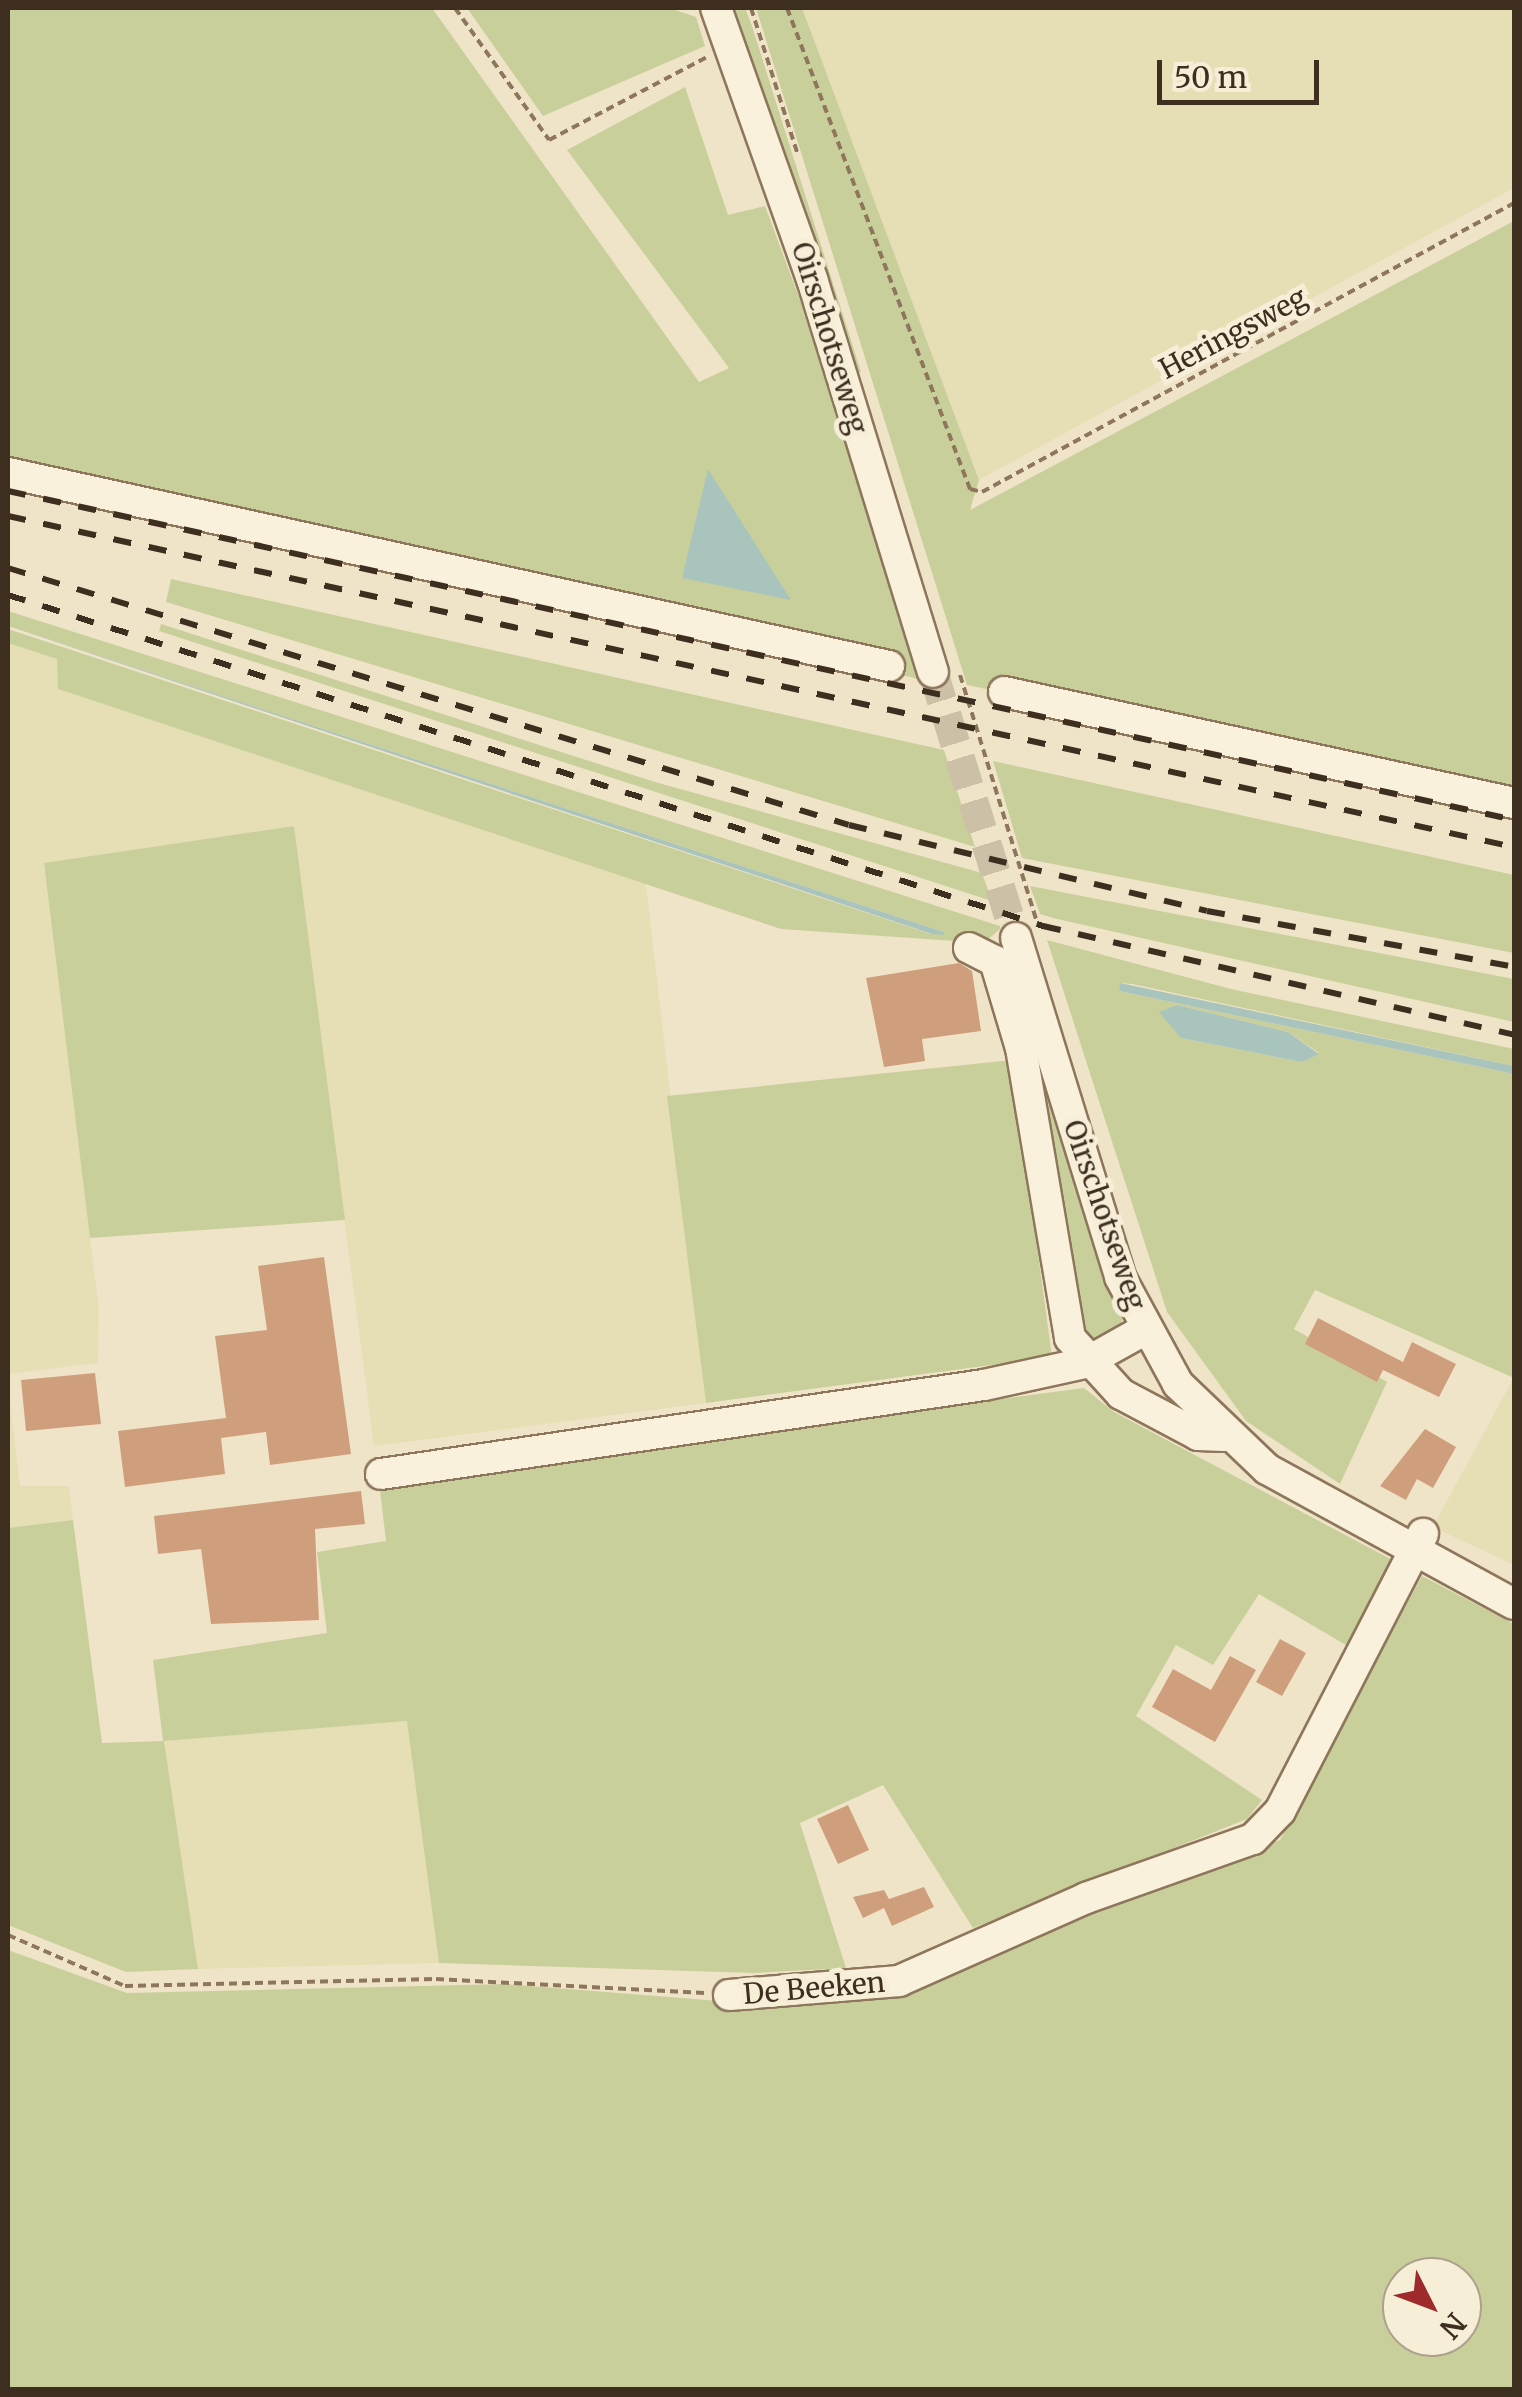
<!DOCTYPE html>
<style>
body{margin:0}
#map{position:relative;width:1522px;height:2397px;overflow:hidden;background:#f0e4c8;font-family:Merriweather,serif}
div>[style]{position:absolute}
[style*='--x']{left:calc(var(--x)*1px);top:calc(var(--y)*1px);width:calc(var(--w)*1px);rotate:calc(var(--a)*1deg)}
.farmland>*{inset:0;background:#e6deb5}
.green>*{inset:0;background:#c9cf9b}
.water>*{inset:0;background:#a9c4bc}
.building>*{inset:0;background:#cf9f7d}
.minor-tunnel>*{height:30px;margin-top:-15px;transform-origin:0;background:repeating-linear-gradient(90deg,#ccc0a6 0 30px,transparent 0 45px)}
.path>*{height:4px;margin-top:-2px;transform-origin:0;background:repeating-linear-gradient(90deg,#8d765c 0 8px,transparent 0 13px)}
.roads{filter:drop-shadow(2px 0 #8d765c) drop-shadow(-2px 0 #8d765c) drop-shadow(0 2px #8d765c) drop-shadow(0 -2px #8d765c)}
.minor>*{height:30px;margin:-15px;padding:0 15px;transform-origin:15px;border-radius:15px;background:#faf1dc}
.rail>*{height:6px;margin-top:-3px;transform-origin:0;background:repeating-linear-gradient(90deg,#3d2e20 0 18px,transparent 0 36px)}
span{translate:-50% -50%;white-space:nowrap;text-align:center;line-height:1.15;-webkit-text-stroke:10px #f7eed8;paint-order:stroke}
.street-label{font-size:28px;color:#3d2e20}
.frame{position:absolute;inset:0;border:10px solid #3d2e20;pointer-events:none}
.north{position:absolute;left:1382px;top:2257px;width:100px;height:100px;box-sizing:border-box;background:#f7eed8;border:2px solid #ada18e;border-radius:50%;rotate:132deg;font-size:28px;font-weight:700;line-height:40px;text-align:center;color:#3d2e20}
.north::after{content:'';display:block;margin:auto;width:35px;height:45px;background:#9e2a2b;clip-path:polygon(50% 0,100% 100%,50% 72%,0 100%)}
.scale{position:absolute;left:1157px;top:60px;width:162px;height:45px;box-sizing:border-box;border:5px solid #3d2e20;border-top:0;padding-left:12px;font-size:30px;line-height:35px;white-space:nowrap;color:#3d2e20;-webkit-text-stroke:8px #f7eed8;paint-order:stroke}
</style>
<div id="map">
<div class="farmland">
<div style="clip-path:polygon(802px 8px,1514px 8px,1514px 188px,979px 480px)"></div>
<div style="clip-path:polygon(8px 643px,57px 659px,58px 689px,646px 884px,706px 1403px,374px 1446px,293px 826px,44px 863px,99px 1310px,98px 1363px,8px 1374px)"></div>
<div style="clip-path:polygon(1514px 1377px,1514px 1565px,1433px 1527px)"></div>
<div style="clip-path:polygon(8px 1385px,20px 1486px,69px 1486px,73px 1520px,8px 1528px)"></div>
<div style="clip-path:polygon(408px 1721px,439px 1963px,198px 1969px,164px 1741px)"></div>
</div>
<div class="green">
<div style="clip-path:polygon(8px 8px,432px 8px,699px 382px,729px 368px,567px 150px,685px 87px,728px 215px,765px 206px,831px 383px,923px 680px,901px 675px,900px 664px,8px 469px)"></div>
<div style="clip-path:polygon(467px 8px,670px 8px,696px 17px,705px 46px,543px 116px)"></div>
<div style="clip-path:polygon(733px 8px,746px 10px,752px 26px,861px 372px,853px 374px)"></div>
<div style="clip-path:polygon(756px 8px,802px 8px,979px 480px,970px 510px,1514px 221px,1514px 800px,967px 685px)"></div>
<div style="clip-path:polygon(171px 579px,944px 750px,975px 847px,166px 602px)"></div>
<div style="clip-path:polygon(8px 611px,1000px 926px,1000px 929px,984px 943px,781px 929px,58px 689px,57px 659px,8px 643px,8px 629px,931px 934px,944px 932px,8px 626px)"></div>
<div style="clip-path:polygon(161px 624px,655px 782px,982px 873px,992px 901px,159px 631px)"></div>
<div style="clip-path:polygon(993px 761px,1514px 875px,1514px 953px,1022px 858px)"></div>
<div style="clip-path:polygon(294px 826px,345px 1220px,90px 1238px,44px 863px)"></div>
<div style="clip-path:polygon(1030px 886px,1514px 979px,1514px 1022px,1053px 918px,1040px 914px)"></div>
<div style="clip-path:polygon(evenodd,1047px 940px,1231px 989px,1514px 1049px,1514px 1066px,1132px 984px,1121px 983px,1119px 991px,1514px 1074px,1514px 1378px,1315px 1290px,1294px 1329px,1387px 1382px,1340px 1484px,1246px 1421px,1167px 1312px,1047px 940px,1177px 1005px,1288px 1032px,1319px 1053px,1302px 1062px,1181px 1038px,1177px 1005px)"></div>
<div style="clip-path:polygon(1012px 1060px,1052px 1357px,706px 1403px,667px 1096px)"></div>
<div style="clip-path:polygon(1047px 1095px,1124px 1315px,1118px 1331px,1096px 1343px,1078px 1337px)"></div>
<div style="clip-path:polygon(1084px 1388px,1114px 1412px,1398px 1563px,1351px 1648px,1259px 1594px,1213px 1665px,1176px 1645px,1136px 1716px,1262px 1800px,1247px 1819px,973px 1928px,883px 1785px,800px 1823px,846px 1968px,753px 1973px,439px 1963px,407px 1721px,164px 1741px,198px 1969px,126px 1972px,8px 1925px,8px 1528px,73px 1520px,102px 1743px,163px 1741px,153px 1660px,327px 1633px,317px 1552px,386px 1541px,379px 1482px)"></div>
<div style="clip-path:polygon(evenodd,1422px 1576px,1514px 1624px,1514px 2389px,8px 2389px,8px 1950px,127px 1993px,505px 1984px,771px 2005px,1048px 1929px,1280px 1840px,1422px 1576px,1402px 2277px,1462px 2277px,1462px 2337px,1402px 2337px,1402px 2277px)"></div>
</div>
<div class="water">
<div style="clip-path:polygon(708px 469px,791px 600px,682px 578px)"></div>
<div style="clip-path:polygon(8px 626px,944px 932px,944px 935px,932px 934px)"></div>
<div style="clip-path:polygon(1120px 983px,1514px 1066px,1514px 1074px,1119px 991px)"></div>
<div style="clip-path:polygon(1177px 1005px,1288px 1032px,1319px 1054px,1302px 1062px,1181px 1038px,1159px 1012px)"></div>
</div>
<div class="building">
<div style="clip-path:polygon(959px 963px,972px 971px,981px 1031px,922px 1039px,925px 1061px,884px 1067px,866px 978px)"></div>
<div style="clip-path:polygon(324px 1257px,351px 1454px,270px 1465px,266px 1432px,221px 1438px,225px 1474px,125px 1487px,118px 1431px,226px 1418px,215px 1336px,267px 1330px,258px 1266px)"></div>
<div style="clip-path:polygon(1318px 1318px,1403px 1362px,1412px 1342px,1456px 1364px,1439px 1397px,1383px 1370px,1377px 1382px,1305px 1344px)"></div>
<div style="clip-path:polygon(95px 1373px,101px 1424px,26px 1431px,21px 1380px)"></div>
<div style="clip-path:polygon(1425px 1429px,1456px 1447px,1433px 1488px,1417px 1479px,1406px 1500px,1380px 1486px)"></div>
<div style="clip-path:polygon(361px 1491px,365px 1524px,315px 1529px,319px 1620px,211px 1624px,201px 1549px,158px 1554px,154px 1516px)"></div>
<div style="clip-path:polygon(1280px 1639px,1306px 1653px,1282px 1696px,1256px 1682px)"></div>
<div style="clip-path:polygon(1230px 1656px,1256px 1670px,1215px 1742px,1152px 1707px,1173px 1669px,1211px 1690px)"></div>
<div style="clip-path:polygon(848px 1805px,869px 1850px,838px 1864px,817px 1819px)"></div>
<div style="clip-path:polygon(924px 1887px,934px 1907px,892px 1926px,884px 1908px,863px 1918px,853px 1897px,884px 1890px,889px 1899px)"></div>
</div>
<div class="minor-tunnel">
<div style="--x:933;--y:672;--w:279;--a:72.7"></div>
</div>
<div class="path">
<div style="--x:455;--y:8;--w:162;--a:54.5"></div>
<div style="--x:549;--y:140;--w:178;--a:-27.7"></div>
<div style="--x:751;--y:8;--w:154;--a:72.3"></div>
<div style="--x:787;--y:8;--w:515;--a:69.17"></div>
<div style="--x:970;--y:489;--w:12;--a:14"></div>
<div style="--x:982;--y:492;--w:605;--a:-28.51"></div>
<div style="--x:960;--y:675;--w:256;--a:72.7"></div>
<div style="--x:8;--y:1935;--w:128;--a:23.6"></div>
<div style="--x:125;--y:1986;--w:311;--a:-1.3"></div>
<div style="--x:436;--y:1979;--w:269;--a:3"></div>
</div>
<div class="roads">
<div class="minor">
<div style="--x:716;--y:8;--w:288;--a:70.5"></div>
<div style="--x:812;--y:279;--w:411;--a:72.9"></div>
<div style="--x:8;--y:473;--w:902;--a:12.36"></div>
<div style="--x:1004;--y:692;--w:522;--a:12.28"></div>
<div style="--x:1016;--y:938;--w:355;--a:72.9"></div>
<div style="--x:1120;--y:1277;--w:122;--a:61.5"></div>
<div style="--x:1178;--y:1384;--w:123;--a:43.7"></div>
<div style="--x:1267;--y:1469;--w:281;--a:28.7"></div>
<div style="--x:969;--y:948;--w:29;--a:27"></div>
<div style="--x:995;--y:961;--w:91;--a:73.4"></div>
<div style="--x:1021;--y:1048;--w:294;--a:80.4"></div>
<div style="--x:1070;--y:1338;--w:76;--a:47.7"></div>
<div style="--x:1121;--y:1394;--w:87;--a:28"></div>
<div style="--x:1198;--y:1435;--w:26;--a:2"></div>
<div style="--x:381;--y:1474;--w:610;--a:-8.4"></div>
<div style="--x:984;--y:1385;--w:103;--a:-12.3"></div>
<div style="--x:1085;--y:1363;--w:68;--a:-29.2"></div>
<div style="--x:729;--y:1995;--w:171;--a:-4.7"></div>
<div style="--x:899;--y:1981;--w:205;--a:-23.9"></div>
<div style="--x:1086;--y:1898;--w:177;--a:-19.5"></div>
<div style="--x:1253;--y:1839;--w:39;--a:-46"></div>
<div style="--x:1280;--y:1811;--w:312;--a:-62.7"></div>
</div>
</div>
<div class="rail">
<div style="--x:8;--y:491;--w:1542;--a:12.32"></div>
<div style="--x:8;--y:516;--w:1542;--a:12.4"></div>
<div style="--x:8;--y:568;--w:879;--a:16.99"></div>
<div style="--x:849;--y:825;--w:368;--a:13.5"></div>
<div style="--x:1207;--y:911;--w:312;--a:10.3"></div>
<div style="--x:8;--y:595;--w:1087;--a:17.73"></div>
<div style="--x:1043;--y:926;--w:483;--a:13"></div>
</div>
<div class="street-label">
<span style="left:1233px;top:333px;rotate:-28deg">Heringsweg</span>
<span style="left:830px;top:338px;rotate:73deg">Oirschotseweg</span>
<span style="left:1105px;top:1215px;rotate:71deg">Oirschotseweg</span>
<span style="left:814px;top:1988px;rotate:-5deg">De Beeken</span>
</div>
<div class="frame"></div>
<div class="north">N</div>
<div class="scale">50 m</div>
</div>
